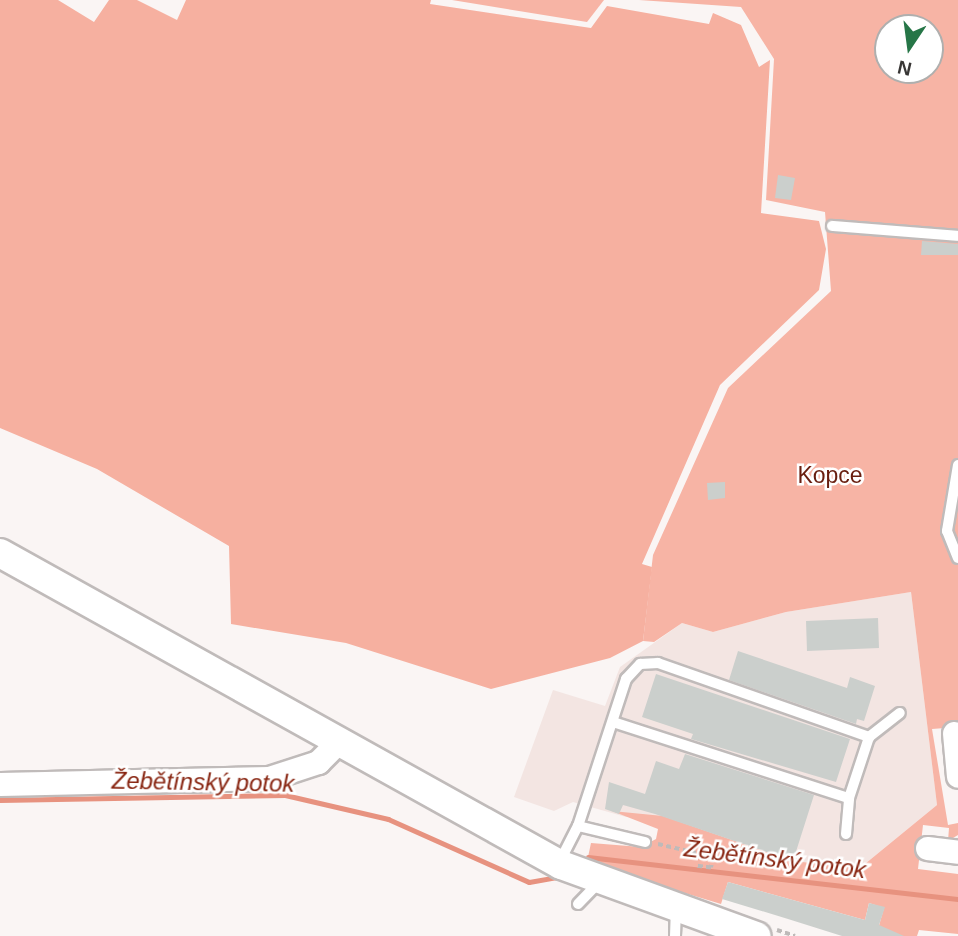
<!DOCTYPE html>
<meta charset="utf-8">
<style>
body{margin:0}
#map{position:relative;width:958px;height:936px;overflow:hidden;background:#faf5f4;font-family:Helvetica,sans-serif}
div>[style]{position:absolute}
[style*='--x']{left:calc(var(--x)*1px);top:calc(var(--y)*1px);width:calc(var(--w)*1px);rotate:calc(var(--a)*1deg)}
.built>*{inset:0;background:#f3e5e2}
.green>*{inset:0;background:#f7b4a5}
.forest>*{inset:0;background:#f6b0a0}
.stream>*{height:5px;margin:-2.5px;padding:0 2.5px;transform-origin:2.5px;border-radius:2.5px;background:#e7927f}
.building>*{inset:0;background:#cbcfcc}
.path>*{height:3.5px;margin-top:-1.75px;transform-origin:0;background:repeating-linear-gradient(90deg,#bebab9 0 5px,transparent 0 8.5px)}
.roads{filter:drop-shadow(2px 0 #c0bbba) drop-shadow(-2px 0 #c0bbba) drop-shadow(0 2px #c0bbba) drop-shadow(0 -2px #c0bbba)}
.service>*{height:10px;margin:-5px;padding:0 5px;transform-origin:5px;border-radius:5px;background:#fff}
.minor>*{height:23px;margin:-11.5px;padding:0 11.5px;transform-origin:11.5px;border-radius:11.5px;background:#fff}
.tertiary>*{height:28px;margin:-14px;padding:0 14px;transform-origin:14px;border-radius:14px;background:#fff}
span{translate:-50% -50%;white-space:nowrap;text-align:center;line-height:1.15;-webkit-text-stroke:5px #fff;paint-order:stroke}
.park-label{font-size:23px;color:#691e0f}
.water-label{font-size:24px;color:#882511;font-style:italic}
.north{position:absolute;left:874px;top:14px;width:70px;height:70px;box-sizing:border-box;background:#fff;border:2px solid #afafae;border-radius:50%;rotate:193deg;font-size:19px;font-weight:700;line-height:28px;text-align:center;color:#383635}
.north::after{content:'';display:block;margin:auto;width:24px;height:32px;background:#267647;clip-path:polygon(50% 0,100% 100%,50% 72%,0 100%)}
</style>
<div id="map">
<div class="built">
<div style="clip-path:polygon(911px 592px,937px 805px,860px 868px,793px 861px,663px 816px,626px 817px,573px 802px,554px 811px,514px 797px,553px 690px,605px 706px,620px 667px,682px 623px,713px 632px,786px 612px)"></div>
</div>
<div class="green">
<div style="clip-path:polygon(452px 0,604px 0,587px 22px)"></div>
<div style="clip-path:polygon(evenodd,639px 0,958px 0,958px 727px,932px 729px,948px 825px,958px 823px,958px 835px,948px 841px,949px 828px,923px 825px,918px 869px,958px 874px,958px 934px,919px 930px,917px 936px,876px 936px,884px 908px,869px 903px,865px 920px,728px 882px,721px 904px,606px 869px,588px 857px,591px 843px,641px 847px,656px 839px,658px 829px,612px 811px,663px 816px,793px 861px,860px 868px,937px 805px,911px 592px,786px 612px,713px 632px,682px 623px,654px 642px,643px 641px,653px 555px,728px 388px,831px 291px,825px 212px,766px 200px,774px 59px,741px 7px,639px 0,888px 28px,930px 28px,930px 70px,888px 70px,888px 28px)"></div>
</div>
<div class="forest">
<div style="clip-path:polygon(0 0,58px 0,94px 22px,109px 0,137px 0,177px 20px,186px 0,431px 0,430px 4px,591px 28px,607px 6px,709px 24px,713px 13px,741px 25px,759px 67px,770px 60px,761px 213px,819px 221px,826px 249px,819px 290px,720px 385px,642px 564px,652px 567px,643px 641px,610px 658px,491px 689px,346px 643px,231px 624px,229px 546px,97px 469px,0 428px)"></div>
</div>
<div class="stream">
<div style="--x:0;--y:800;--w:285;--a:-1"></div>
<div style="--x:285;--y:795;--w:106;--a:13.1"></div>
<div style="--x:388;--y:819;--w:154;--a:24.1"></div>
<div style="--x:529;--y:882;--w:28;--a:-10"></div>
<div style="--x:588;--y:857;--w:372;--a:6.5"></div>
</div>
<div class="building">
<div style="clip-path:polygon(778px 175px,795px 178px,791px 200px,775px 198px)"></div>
<div style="clip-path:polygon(922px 241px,958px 244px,958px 255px,921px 255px)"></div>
<div style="clip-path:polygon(725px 482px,725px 498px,708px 500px,707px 483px)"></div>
<div style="clip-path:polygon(878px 618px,879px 648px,807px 651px,806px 621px)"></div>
<div style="clip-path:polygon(738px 651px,847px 688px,850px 677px,875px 686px,864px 721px,857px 719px,856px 724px,729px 680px)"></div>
<div style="clip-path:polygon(656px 674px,850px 739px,836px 782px,691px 739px,693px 734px,642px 717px)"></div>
<div style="clip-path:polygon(685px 754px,814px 795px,793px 861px,655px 814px,623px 805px,619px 814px,605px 809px,609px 782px,645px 794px,656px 761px,679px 769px)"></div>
<div style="clip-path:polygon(728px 882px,865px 920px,869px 903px,885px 907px,879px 925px,904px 936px,842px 936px,788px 919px,722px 899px)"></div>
</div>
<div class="path">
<div style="--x:658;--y:844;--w:57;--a:13.1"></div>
<div style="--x:714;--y:857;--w:11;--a:105"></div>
<div style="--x:711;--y:868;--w:16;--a:-173"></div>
<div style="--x:777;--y:930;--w:19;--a:18"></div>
</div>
<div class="roads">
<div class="service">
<div style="--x:832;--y:226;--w:126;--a:4.5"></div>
<div style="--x:958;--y:465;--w:67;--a:99.5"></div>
<div style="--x:947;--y:531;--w:29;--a:68"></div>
<div style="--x:613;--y:722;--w:248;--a:17.9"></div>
<div style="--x:578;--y:826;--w:69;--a:13.4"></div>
<div style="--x:846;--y:834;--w:36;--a:-85"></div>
<div style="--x:849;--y:798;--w:64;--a:-71.8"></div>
<div style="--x:869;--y:737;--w:39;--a:-38"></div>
<div style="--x:560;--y:861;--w:39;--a:-63"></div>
<div style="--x:578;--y:826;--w:155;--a:-71.9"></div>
<div style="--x:626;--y:679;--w:21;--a:-47"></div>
<div style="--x:640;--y:664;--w:18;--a:-3"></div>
<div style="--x:658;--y:663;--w:224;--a:19.3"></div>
<div style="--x:578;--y:904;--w:30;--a:-46"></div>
<div style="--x:675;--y:936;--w:25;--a:-88"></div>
</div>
<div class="minor">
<div style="--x:954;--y:733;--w:43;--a:84.7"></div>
<div style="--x:0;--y:784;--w:269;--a:-1.3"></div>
<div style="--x:269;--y:778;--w:52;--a:-18.1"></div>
<div style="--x:318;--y:762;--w:31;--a:-45"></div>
<div style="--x:927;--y:848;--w:31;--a:7"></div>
</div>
<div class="tertiary">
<div style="--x:0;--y:553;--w:642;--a:29.08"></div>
<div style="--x:561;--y:865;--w:208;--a:20"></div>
</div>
</div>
<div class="park-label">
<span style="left:830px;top:475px">Kopce</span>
</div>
<div class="water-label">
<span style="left:203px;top:782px;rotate:1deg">Žebětínský potok</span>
<span style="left:775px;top:859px;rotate:7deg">Žebětínský potok</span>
</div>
<div class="north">N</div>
</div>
